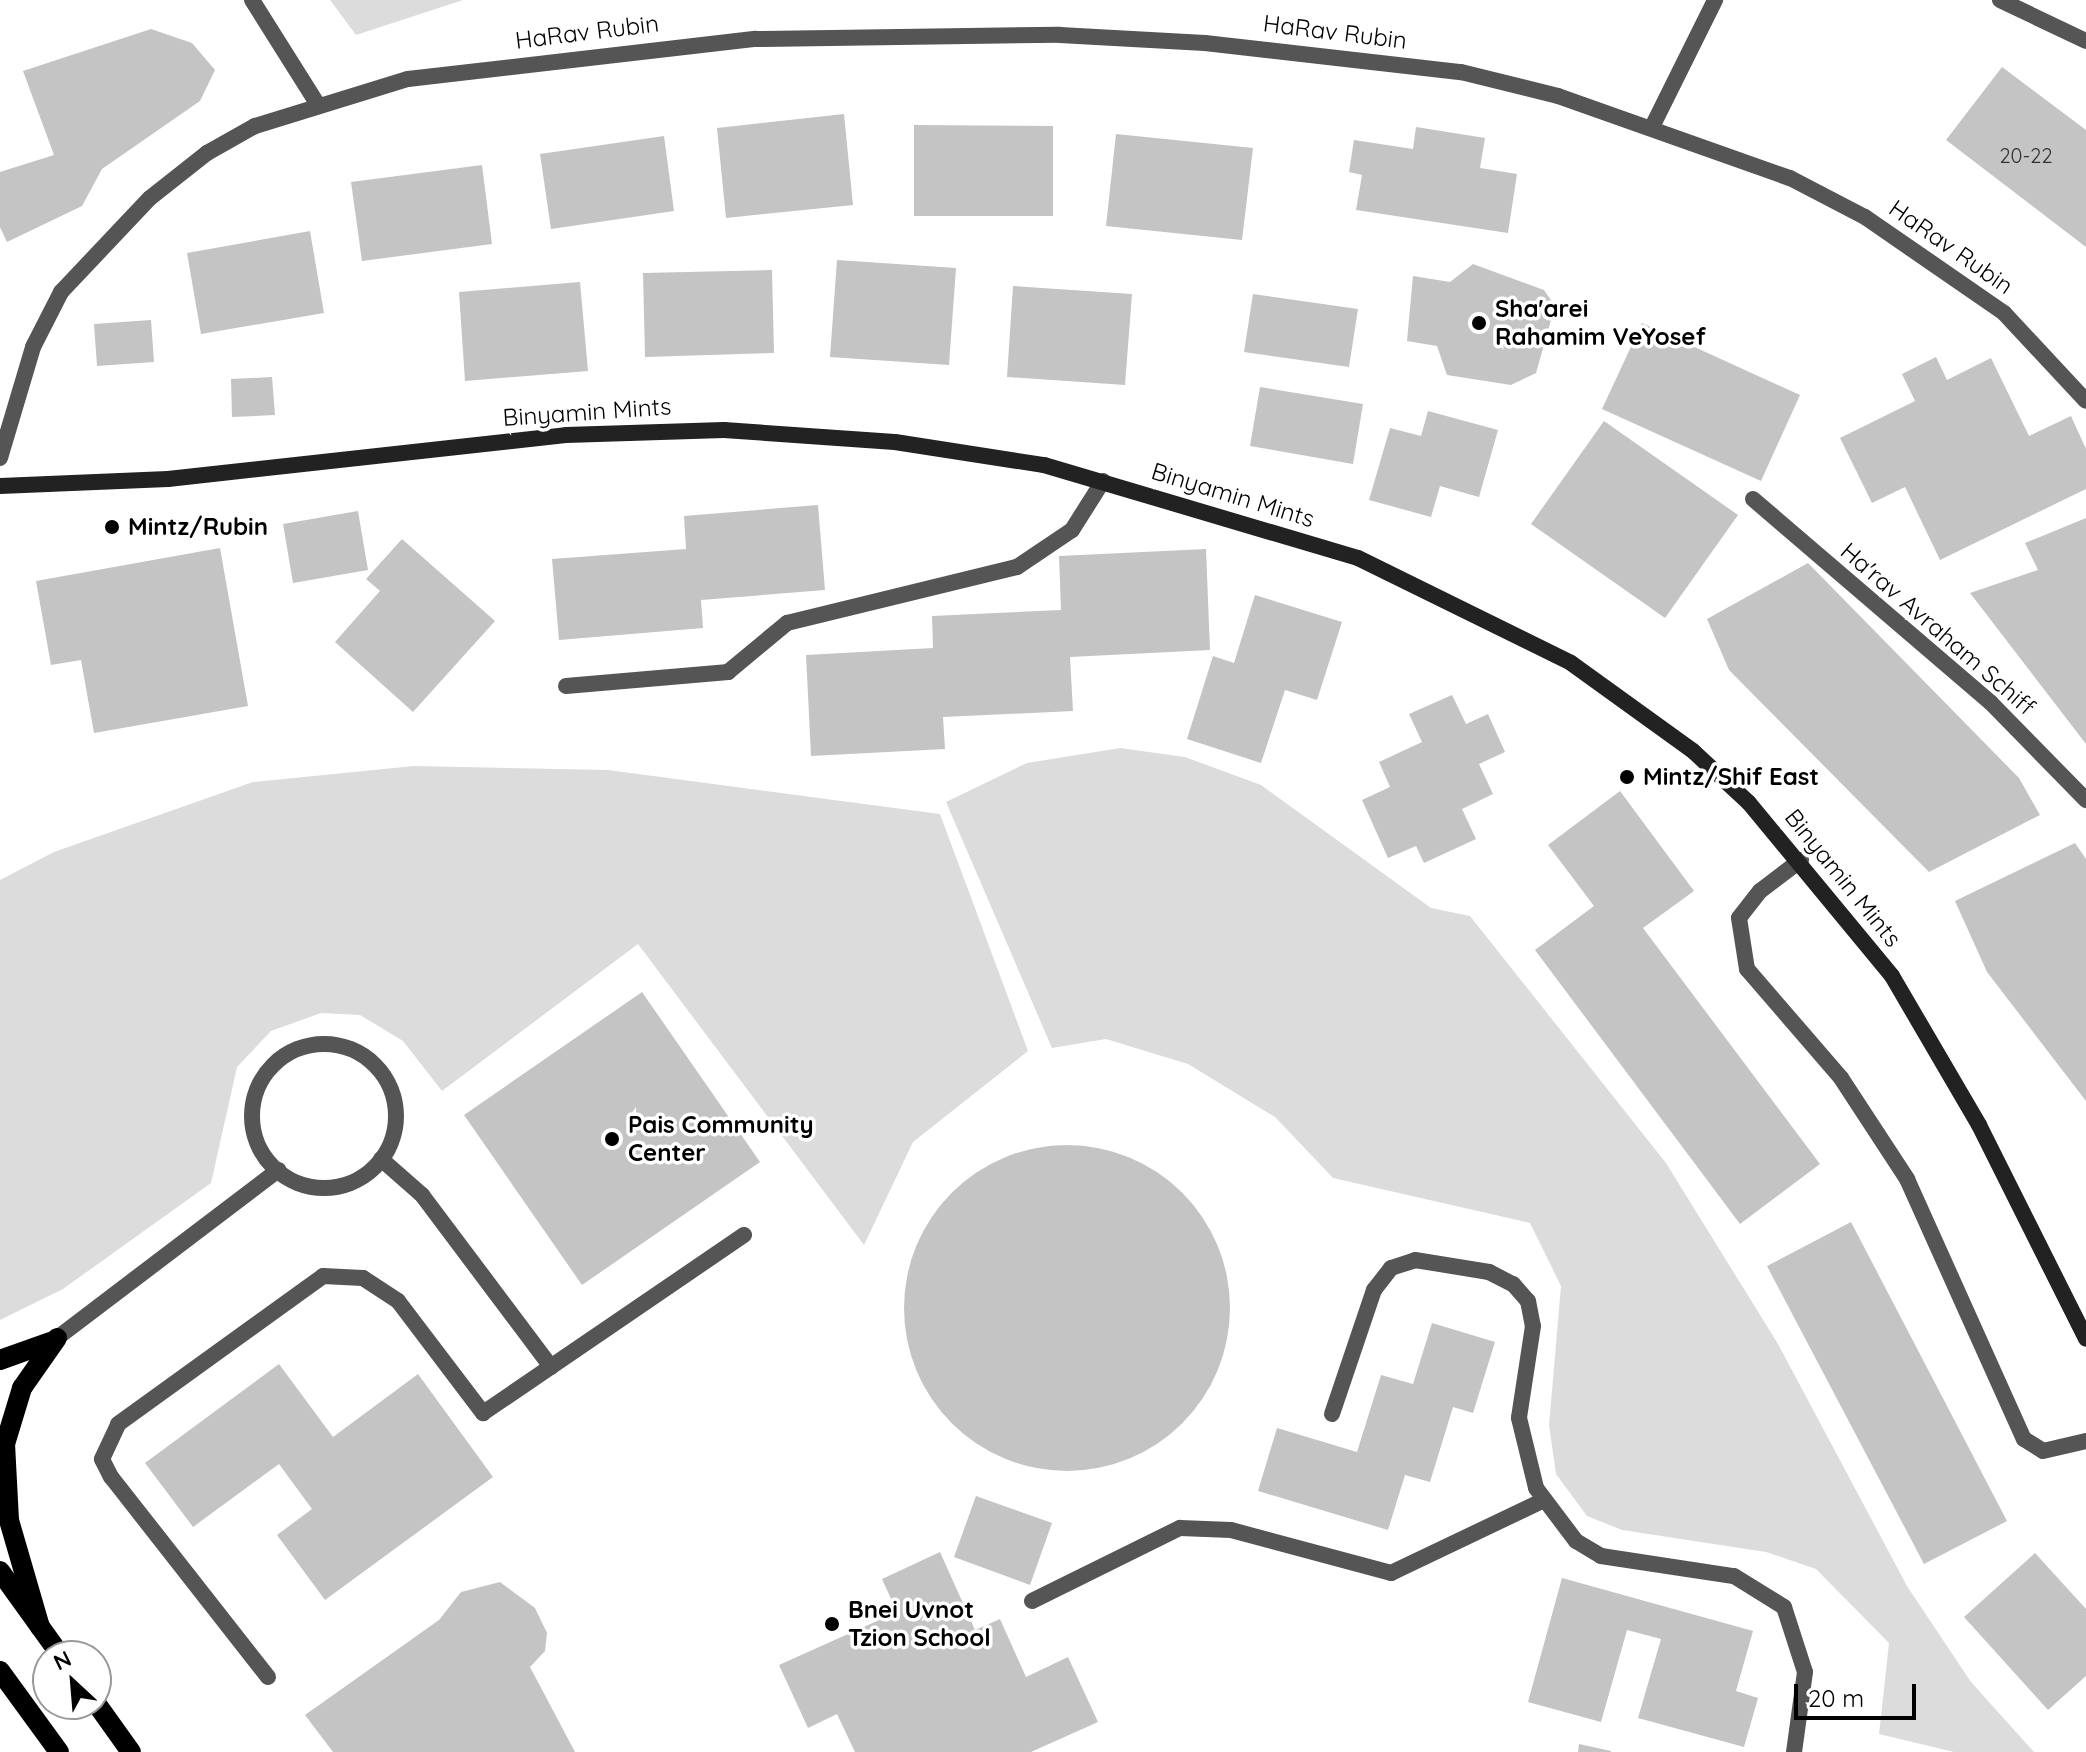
<!DOCTYPE html>
<style>
body{margin:0}
#map{position:relative;width:2086px;height:1752px;overflow:hidden;background:#fff;font-family:Quicksand,sans-serif}
div>[style]{position:absolute}
[style*='--x']{left:calc(var(--x)*1px);top:calc(var(--y)*1px);width:calc(var(--w)*1px);rotate:calc(var(--a)*1deg)}
.green>*{inset:0;background:#dcdcdc}
.building>*{inset:0;background:#c4c4c4}
.round{border-radius:50%}
.lane>*{height:16px;margin:-8px;padding:0 8px;transform-origin:8px;border-radius:8px;background:#555}
.street>*{height:16px;margin:-8px;padding:0 8px;transform-origin:8px;border-radius:8px;background:#555}
.street>.ring{margin:-8px;padding:0;box-sizing:content-box;background:none;border:16px solid #555;border-radius:50%}
.secondary>*{height:16px;margin:-8px;padding:0 8px;transform-origin:8px;border-radius:8px;background:#222}
.primary>*{height:20px;margin:-10px;padding:0 10px;transform-origin:10px;border-radius:10px;background:#000}
.dots>*{width:22px;height:22px;translate:-50% -50%;box-sizing:border-box;border:4px solid #fff;border-radius:50%}
span{translate:-50% -50%;white-space:nowrap;text-align:center;line-height:1.15;-webkit-text-stroke:7px #fff;paint-order:stroke}
.number-label{font-size:20px;color:#313131}
.number-label span{-webkit-text-stroke-width:0}
.street-label{font-size:24px;color:#000}
.poi-label{font-size:24px;color:#000;font-weight:700}
.left{translate:0 -50%;text-align:left}
.north{position:absolute;left:32px;top:1640px;width:80px;height:80px;box-sizing:border-box;background:#fff;border:2px solid #999;border-radius:50%;rotate:334deg;font-size:22px;font-weight:700;line-height:32px;text-align:center;color:#000}
.north::after{content:'';display:block;margin:auto;width:28px;height:36px;background:#000;clip-path:polygon(50% 0,100% 100%,50% 72%,0 100%)}
.scale{position:absolute;left:1794px;top:1684px;width:122px;height:36px;box-sizing:border-box;border:4px solid #000;border-top:0;padding-left:10px;font-size:24px;line-height:28px;white-space:nowrap;color:#000;-webkit-text-stroke:6px #fff;paint-order:stroke}
</style>
<div id="map">
<div class="green">
<div style="clip-path:polygon(330px 0,463px 0,356px 35px)"></div>
<div style="clip-path:polygon(1120px 748px,1185px 757px,1261px 785px,1431px 908px,1470px 916px,1666px 1163px,1778px 1344px,1907px 1586px,1971px 1682px,2034px 1752px,1954px 1752px,1879px 1734px,1889px 1643px,1816px 1569px,1766px 1552px,1622px 1530px,1587px 1516px,1556px 1474px,1549px 1425px,1561px 1286px,1530px 1223px,1333px 1178px,1275px 1117px,1188px 1064px,1106px 1039px,1052px 1048px,946px 802px,1027px 763px)"></div>
<div style="clip-path:polygon(414px 766px,608px 770px,940px 814px,1028px 1051px,913px 1142px,864px 1245px,638px 944px,442px 1091px,403px 1041px,360px 1015px,321px 1013px,271px 1031px,237px 1067px,211px 1183px,63px 1289px,0 1320px,0 880px,54px 852px,253px 782px)"></div>
</div>
<div class="building">
<div style="clip-path:polygon(151px 29px,192px 43px,215px 70px,200px 101px,102px 169px,82px 206px,7px 242px,0 227px,0 172px,54px 155px,23px 71px)"></div>
<div style="clip-path:polygon(2002px 67px,2086px 130px,2086px 247px,1946px 140px)"></div>
<div style="clip-path:polygon(844px 114px,853px 205px,726px 218px,717px 128px)"></div>
<div style="clip-path:polygon(914px 125px,1053px 126px,1053px 216px,914px 216px)"></div>
<div style="clip-path:polygon(1416px 127px,1485px 138px,1480px 168px,1517px 174px,1508px 233px,1356px 210px,1362px 175px,1349px 172px,1354px 140px,1413px 149px)"></div>
<div style="clip-path:polygon(1116px 134px,1253px 148px,1242px 240px,1106px 226px)"></div>
<div style="clip-path:polygon(664px 136px,674px 211px,551px 229px,540px 154px)"></div>
<div style="clip-path:polygon(482px 165px,492px 244px,362px 261px,351px 182px)"></div>
<div style="clip-path:polygon(310px 231px,324px 313px,201px 334px,187px 253px)"></div>
<div style="clip-path:polygon(837px 260px,956px 268px,949px 365px,830px 357px)"></div>
<div style="clip-path:polygon(1473px 264px,1544px 290px,1555px 306px,1536px 373px,1511px 385px,1447px 375px,1437px 346px,1407px 341px,1413px 276px,1450px 282px)"></div>
<div style="clip-path:polygon(772px 270px,774px 353px,645px 357px,643px 273px)"></div>
<div style="clip-path:polygon(580px 282px,588px 371px,465px 381px,459px 292px)"></div>
<div style="clip-path:polygon(1013px 286px,1132px 294px,1125px 385px,1007px 377px)"></div>
<div style="clip-path:polygon(1253px 294px,1358px 309px,1349px 367px,1244px 352px)"></div>
<div style="clip-path:polygon(151px 320px,154px 362px,97px 366px,94px 324px)"></div>
<div style="clip-path:polygon(1642px 323px,1800px 395px,1761px 481px,1602px 409px)"></div>
<div style="clip-path:polygon(1936px 357px,1947px 380px,1991px 358px,2029px 436px,2071px 416px,2086px 449px,2086px 489px,1940px 560px,1905px 487px,1872px 503px,1840px 438px,1915px 401px,1902px 374px)"></div>
<div style="clip-path:polygon(272px 377px,275px 415px,232px 417px,231px 379px)"></div>
<div style="clip-path:polygon(1260px 387px,1363px 404px,1353px 464px,1250px 446px)"></div>
<div style="clip-path:polygon(1428px 411px,1498px 430px,1479px 497px,1440px 486px,1431px 517px,1369px 500px,1390px 428px,1421px 436px)"></div>
<div style="clip-path:polygon(1604px 421px,1738px 515px,1665px 618px,1531px 524px)"></div>
<div style="clip-path:polygon(818px 505px,825px 590px,701px 600px,703px 628px,559px 640px,552px 559px,686px 549px,684px 516px)"></div>
<div style="clip-path:polygon(358px 511px,368px 570px,293px 583px,283px 524px)"></div>
<div style="clip-path:polygon(2086px 518px,2086px 744px,1970px 593px,2038px 570px,2025px 543px)"></div>
<div style="clip-path:polygon(402px 539px,495px 621px,413px 712px,335px 642px,380px 591px,366px 579px)"></div>
<div style="clip-path:polygon(220px 548px,248px 706px,94px 733px,81px 660px,51px 665px,36px 581px)"></div>
<div style="clip-path:polygon(1206px 549px,1210px 650px,1070px 657px,1073px 711px,943px 717px,945px 749px,811px 756px,806px 655px,933px 648px,932px 616px,1061px 610px,1059px 556px)"></div>
<div style="clip-path:polygon(1808px 563px,2019px 778px,2040px 815px,1929px 872px,1729px 670px,1707px 619px)"></div>
<div style="clip-path:polygon(1255px 595px,1342px 622px,1317px 700px,1285px 690px,1261px 763px,1187px 739px,1213px 656px,1234px 663px)"></div>
<div style="clip-path:polygon(1452px 695px,1466px 724px,1488px 714px,1505px 752px,1479px 764px,1493px 794px,1462px 809px,1476px 839px,1424px 863px,1416px 846px,1388px 858px,1362px 800px,1390px 787px,1379px 762px,1422px 742px,1409px 714px)"></div>
<div style="clip-path:polygon(1620px 791px,1694px 891px,1643px 928px,1820px 1164px,1740px 1224px,1535px 950px,1594px 906px,1548px 845px)"></div>
<div style="clip-path:polygon(2075px 843px,2086px 859px,2086px 1101px,1987px 972px,1955px 901px)"></div>
<div style="clip-path:polygon(642px 992px,760px 1162px,582px 1285px,464px 1115px)"></div>
<div class="round" style="left:904px;top:1145px;width:326px;height:326px"></div>
<div style="clip-path:polygon(1851px 1222px,2007px 1521px,1924px 1564px,1767px 1266px)"></div>
<div style="clip-path:polygon(1432px 1323px,1495px 1342px,1473px 1413px,1453px 1407px,1430px 1482px,1405px 1475px,1388px 1530px,1258px 1491px,1277px 1428px,1357px 1452px,1381px 1375px,1413px 1384px)"></div>
<div style="clip-path:polygon(279px 1364px,333px 1437px,418px 1374px,493px 1477px,325px 1600px,277px 1535px,312px 1509px,279px 1464px,193px 1527px,145px 1463px)"></div>
<div style="clip-path:polygon(976px 1496px,1052px 1523px,1030px 1585px,954px 1557px)"></div>
<div style="clip-path:polygon(940px 1552px,975px 1630px,1000px 1619px,1026px 1677px,1068px 1657px,1098px 1722px,1031px 1752px,855px 1752px,837px 1714px,808px 1728px,779px 1665px,897px 1612px,882px 1579px)"></div>
<div style="clip-path:polygon(2035px 1553px,2086px 1609px,2086px 1676px,2048px 1710px,1964px 1617px)"></div>
<div style="clip-path:polygon(1562px 1578px,1753px 1631px,1736px 1691px,1758px 1698px,1744px 1747px,1638px 1718px,1661px 1639px,1627px 1630px,1601px 1722px,1528px 1702px)"></div>
<div style="clip-path:polygon(500px 1582px,535px 1608px,547px 1633px,545px 1651px,530px 1667px,575px 1752px,333px 1752px,305px 1715px,439px 1620px,461px 1592px)"></div>
<div style="clip-path:polygon(1579px 1744px,1611px 1751px,1611px 1752px,1578px 1752px)"></div>
</div>
<div class="lane">
<div style="--x:1653;--y:125;--w:140;--a:-63.6"></div>
<div style="--x:566;--y:686;--w:163;--a:-4.9"></div>
<div style="--x:728;--y:672;--w:77;--a:-39.7"></div>
<div style="--x:787;--y:623;--w:237;--a:-13.7"></div>
<div style="--x:1017;--y:567;--w:66;--a:-33.9"></div>
<div style="--x:1072;--y:530;--w:58;--a:-57.7"></div>
<div style="--x:1801;--y:860;--w:51;--a:142.9"></div>
<div style="--x:1760;--y:891;--w:34;--a:128"></div>
<div style="--x:1739;--y:918;--w:52;--a:81.1"></div>
<div style="--x:1747;--y:969;--w:144;--a:49.2"></div>
<div style="--x:1841;--y:1078;--w:121;--a:56.8"></div>
<div style="--x:1907;--y:1179;--w:285;--a:65.8"></div>
<div style="--x:2024;--y:1439;--w:22;--a:32"></div>
<div style="--x:2043;--y:1451;--w:44;--a:-13.1"></div>
<div style="--x:1032;--y:1601;--w:165;--a:-26.3"></div>
<div style="--x:1180;--y:1528;--w:51;--a:2.2"></div>
<div style="--x:1231;--y:1530;--w:166;--a:15"></div>
<div style="--x:1391;--y:1573;--w:170;--a:-25.5"></div>
</div>
<div class="street">
<div style="--x:252;--y:0;--w:124;--a:57.8"></div>
<div style="--x:2000;--y:0;--w:95;--a:25.5"></div>
<div style="--x:0;--y:458;--w:116;--a:-73.4"></div>
<div style="--x:33;--y:347;--w:62;--a:-63"></div>
<div style="--x:61;--y:292;--w:129;--a:-46.6"></div>
<div style="--x:150;--y:198;--w:73;--a:-38.3"></div>
<div style="--x:207;--y:153;--w:55;--a:-29.4"></div>
<div style="--x:255;--y:126;--w:160;--a:-17.1"></div>
<div style="--x:408;--y:79;--w:350;--a:-6.6"></div>
<div style="--x:756;--y:39;--w:304;--a:-0.8"></div>
<div style="--x:1060;--y:35;--w:145;--a:3.2"></div>
<div style="--x:1205;--y:43;--w:258;--a:6.5"></div>
<div style="--x:1461;--y:72;--w:100;--a:13.9"></div>
<div style="--x:1558;--y:96;--w:246;--a:19.5"></div>
<div style="--x:1790;--y:178;--w:85;--a:27.5"></div>
<div style="--x:1865;--y:217;--w:169;--a:34.6"></div>
<div style="--x:2004;--y:313;--w:120;--a:47"></div>
<div style="--x:1753;--y:499;--w:313;--a:40.6"></div>
<div style="--x:1991;--y:703;--w:136;--a:45.6"></div>
<div class="ring" style="left:252px;top:1044px;width:128px;height:128px"></div>
<div style="--x:381;--y:1159;--w:55;--a:41.3"></div>
<div style="--x:422;--y:1195;--w:215;--a:53.1"></div>
<div style="--x:57;--y:1338;--w:278;--a:-37.2"></div>
<div style="--x:1332;--y:1414;--w:131;--a:-71.3"></div>
<div style="--x:1374;--y:1290;--w:28;--a:-52"></div>
<div style="--x:1391;--y:1268;--w:25;--a:-18"></div>
<div style="--x:1415;--y:1260;--w:75;--a:9.2"></div>
<div style="--x:1489;--y:1272;--w:27;--a:27"></div>
<div style="--x:1513;--y:1284;--w:23;--a:49"></div>
<div style="--x:1528;--y:1301;--w:25;--a:79"></div>
<div style="--x:1533;--y:1326;--w:93;--a:98.7"></div>
<div style="--x:1519;--y:1418;--w:72;--a:76.3"></div>
<div style="--x:1536;--y:1488;--w:66;--a:53"></div>
<div style="--x:1576;--y:1541;--w:29;--a:31"></div>
<div style="--x:1601;--y:1556;--w:134;--a:8.6"></div>
<div style="--x:1734;--y:1576;--w:59;--a:31.8"></div>
<div style="--x:1784;--y:1607;--w:68;--a:72.1"></div>
<div style="--x:1805;--y:1672;--w:81;--a:97.8"></div>
<div style="--x:268;--y:1677;--w:254;--a:-128.1"></div>
<div style="--x:111;--y:1477;--w:20;--a:-117"></div>
<div style="--x:102;--y:1459;--w:38;--a:-65"></div>
<div style="--x:118;--y:1424;--w:253;--a:-35.8"></div>
<div style="--x:323;--y:1276;--w:40;--a:2.9"></div>
<div style="--x:363;--y:1278;--w:42;--a:33.3"></div>
<div style="--x:398;--y:1301;--w:141;--a:52.8"></div>
<div style="--x:483;--y:1413;--w:316;--a:-34.3"></div>
</div>
<div class="secondary">
<div style="--x:0;--y:486;--w:168;--a:-2.4"></div>
<div style="--x:168;--y:479;--w:400;--a:-6.3"></div>
<div style="--x:566;--y:435;--w:158;--a:-1.8"></div>
<div style="--x:724;--y:430;--w:171;--a:4"></div>
<div style="--x:895;--y:442;--w:151;--a:8.8"></div>
<div style="--x:1044;--y:465;--w:327;--a:16.5"></div>
<div style="--x:1358;--y:558;--w:237;--a:26.2"></div>
<div style="--x:1571;--y:663;--w:150;--a:35.8"></div>
<div style="--x:1693;--y:751;--w:76;--a:42.9"></div>
<div style="--x:1749;--y:803;--w:224;--a:50.4"></div>
<div style="--x:1892;--y:976;--w:173;--a:59.7"></div>
<div style="--x:1979;--y:1125;--w:239;--a:63.4"></div>
</div>
<div class="primary">
<div style="--x:0;--y:1360;--w:53;--a:-19.8"></div>
<div style="--x:0;--y:1571;--w:105;--a:54.3"></div>
<div style="--x:40;--y:1627;--w:111;--a:-106.2"></div>
<div style="--x:9;--y:1520;--w:76;--a:-93"></div>
<div style="--x:5;--y:1444;--w:59;--a:-73.1"></div>
<div style="--x:22;--y:1388;--w:61;--a:-55"></div>
<div style="--x:0;--y:1671;--w:100;--a:53.9"></div>
<div style="--x:96;--y:1703;--w:60;--a:54.5"></div>
</div>
<div class="dots">
<div style="left:1479px;top:323px;background:#000"></div>
<div style="left:112px;top:527px;background:#000"></div>
<div style="left:1627px;top:777px;background:#000"></div>
<div style="left:612px;top:1139px;background:#000"></div>
<div style="left:832px;top:1624px;background:#000"></div>
</div>
<div class="number-label">
<span style="left:2026px;top:155px">20-22</span>
</div>
<div class="street-label">
<span style="left:587px;top:32px;rotate:-7deg">HaRav Rubin</span>
<span style="left:1335px;top:32px;rotate:7deg">HaRav Rubin</span>
<span style="left:1951px;top:247px;rotate:35deg">HaRav Rubin</span>
<span style="left:587px;top:412px;rotate:-4deg">Binyamin Mints</span>
<span style="left:1233px;top:495px;rotate:17deg">Binyamin Mints</span>
<span style="left:1938px;top:629px;rotate:41deg">Ha'rav Avraham Schiff</span>
<span style="left:1843px;top:878px;rotate:51deg">Binyamin Mints</span>
</div>
<div class="poi-label">
<span class="left" style="left:1495px;top:323px">Sha'arei<br>Rahamim VeYosef</span>
<span class="left" style="left:128px;top:527px">Mintz/Rubin</span>
<span class="left" style="left:1643px;top:777px">Mintz/Shif East</span>
<span class="left" style="left:628px;top:1139px">Pais Community<br>Center</span>
<span class="left" style="left:848px;top:1624px">Bnei Uvnot<br>Tzion School</span>
</div>
<div class="north">N</div>
<div class="scale">20 m</div>
</div>
